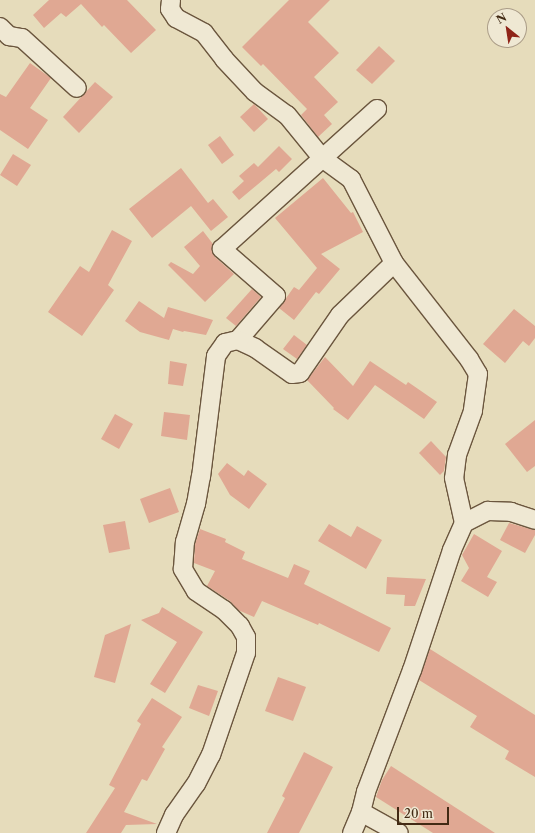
<!DOCTYPE html>
<style>
body{margin:0}
#map{position:relative;width:535px;height:833px;overflow:hidden;background:#e6dcbb;font-family:"Libre Caslon Text",serif}
div>[style]{position:absolute}
[style*='--x']{left:calc(var(--x)*1px);top:calc(var(--y)*1px);width:calc(var(--w)*1px);rotate:calc(var(--a)*1deg)}
.building>*{inset:0;background:#e0a893}
.roads{filter:drop-shadow(1px 0 #6b563e) drop-shadow(-1px 0 #6b563e) drop-shadow(0 1px #6b563e) drop-shadow(0 -1px #6b563e)}
.minor>*{height:18px;margin:-9px;padding:0 9px;transform-origin:9px;border-radius:9px;background:#efe8d3}
span{translate:-50% -50%;white-space:nowrap;text-align:center;line-height:1.15;-webkit-text-stroke:3.5px #efe8d3;paint-order:stroke}
.north{position:absolute;left:487px;top:8px;width:40px;height:40px;box-sizing:border-box;background:#efe8d3;border:1px solid #aa9c87;border-radius:50%;rotate:330deg;font-size:11px;font-weight:700;line-height:16px;text-align:center;color:#422a14}
.north::after{content:'';display:block;margin:auto;width:14px;height:18px;background:#8f2418;clip-path:polygon(50% 0,100% 100%,50% 72%,0 100%)}
.scale{position:absolute;left:397px;top:807px;width:52px;height:18px;box-sizing:border-box;border:2px solid #422a14;border-top:0;padding-left:5px;font-size:12px;line-height:14px;white-space:nowrap;color:#422a14;-webkit-text-stroke:3px #efe8d3;paint-order:stroke}
</style>
<div id="map">
<div class="building">
<div style="clip-path:polygon(49px 0,127px 0,156px 30px,131px 53px,104px 25px,102px 27px,81px 4px,66px 17px,61px 13px,44px 28px,33px 15px)"></div>
<div style="clip-path:polygon(289px 0,330px 0,308px 22px,339px 53px,314px 77px,338px 102px,324px 115px,332px 124px,318px 137px,301px 115px,307px 109px,263px 64px,261px 66px,242px 47px)"></div>
<div style="clip-path:polygon(379px 46px,395px 61px,372px 84px,356px 70px)"></div>
<div style="clip-path:polygon(30px 63px,51px 78px,30px 108px,48px 120px,28px 149px,0 130px,0 94px,6px 97px)"></div>
<div style="clip-path:polygon(95px 82px,113px 97px,79px 133px,63px 117px)"></div>
<div style="clip-path:polygon(254px 104px,268px 119px,254px 132px,240px 117px)"></div>
<div style="clip-path:polygon(220px 136px,234px 155px,222px 164px,208px 145px)"></div>
<div style="clip-path:polygon(279px 146px,292px 159px,279px 172px,276px 169px,239px 200px,232px 192px,244px 181px,239px 176px,254px 163px,258px 167px)"></div>
<div style="clip-path:polygon(13px 154px,31px 165px,17px 186px,0 175px)"></div>
<div style="clip-path:polygon(181px 168px,208px 203px,213px 199px,228px 217px,211px 231px,191px 206px,152px 238px,129px 209px)"></div>
<div style="clip-path:polygon(323px 178px,351px 213px,353px 212px,363px 232px,321px 254px,340px 269px,319px 294px,316px 292px,294px 320px,279px 308px,294px 287px,299px 290px,317px 268px,275px 218px)"></div>
<div style="clip-path:polygon(112px 230px,132px 241px,108px 285px,114px 290px,82px 336px,48px 312px,80px 266px,89px 272px)"></div>
<div style="clip-path:polygon(203px 231px,213px 244px,212px 252px,215px 257px,234px 274px,205px 302px,168px 265px,171px 262px,193px 274px,200px 266px,184px 247px)"></div>
<div style="clip-path:polygon(252px 289px,261px 297px,236px 326px,226px 318px)"></div>
<div style="clip-path:polygon(139px 301px,164px 318px,168px 307px,213px 320px,206px 335px,184px 331px,183px 332px,173px 329px,169px 340px,140px 332px,125px 321px)"></div>
<div style="clip-path:polygon(514px 309px,535px 326px,535px 338px,529px 346px,523px 341px,505px 363px,483px 344px)"></div>
<div style="clip-path:polygon(294px 335px,307px 345px,297px 359px,283px 349px)"></div>
<div style="clip-path:polygon(325px 357px,353px 386px,370px 361px,406px 385px,408px 382px,437px 402px,424px 419px,375px 385px,348px 420px,333px 409px,334px 408px,307px 380px)"></div>
<div style="clip-path:polygon(170px 361px,187px 364px,183px 386px,168px 384px)"></div>
<div style="clip-path:polygon(164px 412px,190px 415px,187px 440px,161px 436px)"></div>
<div style="clip-path:polygon(115px 414px,133px 424px,119px 449px,101px 439px)"></div>
<div style="clip-path:polygon(535px 420px,535px 466px,527px 472px,505px 444px)"></div>
<div style="clip-path:polygon(431px 441px,446px 457px,444px 471px,440px 475px,419px 453px)"></div>
<div style="clip-path:polygon(227px 463px,244px 476px,248px 470px,267px 484px,249px 509px,230px 495px,218px 474px)"></div>
<div style="clip-path:polygon(170px 488px,179px 512px,149px 523px,140px 499px)"></div>
<div style="clip-path:polygon(125px 521px,130px 549px,109px 553px,103px 525px)"></div>
<div style="clip-path:polygon(509px 523px,535px 530px,535px 535px,525px 553px,500px 540px)"></div>
<div style="clip-path:polygon(329px 524px,351px 537px,357px 526px,382px 540px,366px 569px,318px 541px)"></div>
<div style="clip-path:polygon(200px 529px,226px 539px,225px 542px,245px 552px,242px 559px,288px 578px,294px 564px,310px 571px,304px 584px,391px 628px,379px 652px,319px 623px,318px 625px,262px 601px,254px 617px,238px 610px,230px 601px,207px 586px,215px 571px,194px 563px,195px 544px)"></div>
<div style="clip-path:polygon(474px 534px,502px 551px,487px 577px,497px 582px,488px 597px,461px 581px,469px 568px,462px 555px)"></div>
<div style="clip-path:polygon(387px 577px,426px 579px,415px 606px,404px 606px,405px 595px,386px 594px)"></div>
<div style="clip-path:polygon(162px 607px,203px 632px,165px 693px,150px 684px,177px 642px,141px 620px,159px 613px)"></div>
<div style="clip-path:polygon(131px 624px,115px 683px,94px 677px,105px 635px)"></div>
<div style="clip-path:polygon(430px 649px,535px 715px,535px 777px,505px 759px,509px 751px,470px 727px,477px 716px,419px 680px)"></div>
<div style="clip-path:polygon(278px 677px,306px 687px,293px 721px,265px 711px)"></div>
<div style="clip-path:polygon(198px 685px,218px 691px,209px 716px,189px 708px)"></div>
<div style="clip-path:polygon(152px 698px,182px 717px,162px 747px,165px 749px,147px 781px,142px 779px,124px 812px,157px 824px,126px 825px,121px 833px,86px 833px,115px 788px,109px 785px,141px 724px,137px 721px)"></div>
<div style="clip-path:polygon(304px 752px,333px 767px,299px 833px,267px 833px,285px 798px,282px 796px)"></div>
<div style="clip-path:polygon(391px 766px,495px 833px,433px 833px,376px 797px,382px 780px)"></div>
</div>
<div class="roads">
<div class="minor">
<div style="--x:171;--y:0;--w:9;--a:96"></div>
<div style="--x:170;--y:9;--w:11;--a:56"></div>
<div style="--x:176;--y:18;--w:32;--a:28"></div>
<div style="--x:204;--y:33;--w:33;--a:52"></div>
<div style="--x:224;--y:59;--w:45;--a:46.8"></div>
<div style="--x:255;--y:92;--w:39;--a:36"></div>
<div style="--x:287;--y:115;--w:55;--a:50.9"></div>
<div style="--x:322;--y:158;--w:36;--a:36"></div>
<div style="--x:351;--y:179;--w:94;--a:62.9"></div>
<div style="--x:394;--y:263;--w:122;--a:52"></div>
<div style="--x:469;--y:359;--w:17;--a:59"></div>
<div style="--x:478;--y:374;--w:37;--a:98"></div>
<div style="--x:473;--y:411;--w:47;--a:110"></div>
<div style="--x:457;--y:455;--w:23;--a:97"></div>
<div style="--x:454;--y:478;--w:46;--a:77.5"></div>
<div style="--x:464;--y:523;--w:30;--a:114"></div>
<div style="--x:452;--y:550;--w:126;--a:108.4"></div>
<div style="--x:412;--y:670;--w:130;--a:110.7"></div>
<div style="--x:366;--y:792;--w:21;--a:104"></div>
<div style="--x:361;--y:812;--w:23;--a:113"></div>
<div style="--x:0;--y:27;--w:13;--a:45"></div>
<div style="--x:9;--y:36;--w:13;--a:9"></div>
<div style="--x:22;--y:38;--w:74;--a:42.3"></div>
<div style="--x:238;--y:340;--w:58;--a:-49.2"></div>
<div style="--x:276;--y:296;--w:72;--a:-139"></div>
<div style="--x:222;--y:249;--w:209;--a:-42.1"></div>
<div style="--x:464;--y:523;--w:27;--a:-27"></div>
<div style="--x:488;--y:511;--w:23;--a:2"></div>
<div style="--x:511;--y:512;--w:25;--a:18"></div>
<div style="--x:361;--y:812;--w:43;--a:28.9"></div>
<div style="--x:166;--y:833;--w:20;--a:-66"></div>
<div style="--x:174;--y:815;--w:38;--a:-55"></div>
<div style="--x:196;--y:784;--w:33;--a:-63"></div>
<div style="--x:211;--y:755;--w:108;--a:-71.1"></div>
<div style="--x:246;--y:653;--w:16;--a:-90"></div>
<div style="--x:246;--y:637;--w:13;--a:-119"></div>
<div style="--x:240;--y:626;--w:23;--a:-135"></div>
<div style="--x:224;--y:610;--w:34;--a:-146"></div>
<div style="--x:196;--y:591;--w:26;--a:-121"></div>
<div style="--x:183;--y:569;--w:27;--a:-86"></div>
<div style="--x:185;--y:542;--w:40;--a:-74"></div>
<div style="--x:196;--y:504;--w:27;--a:-80"></div>
<div style="--x:201;--y:477;--w:122;--a:-82.9"></div>
<div style="--x:216;--y:356;--w:16;--a:-55"></div>
<div style="--x:225;--y:343;--w:13;--a:-13"></div>
<div style="--x:238;--y:340;--w:19;--a:25"></div>
<div style="--x:255;--y:348;--w:45;--a:35.1"></div>
<div style="--x:292;--y:374;--w:8;--a:-7"></div>
<div style="--x:300;--y:373;--w:70;--a:-55.4"></div>
<div style="--x:340;--y:315;--w:75;--a:-43.9"></div>
</div>
</div>
<div class="north">N</div>
<div class="scale">20 m</div>
</div>
